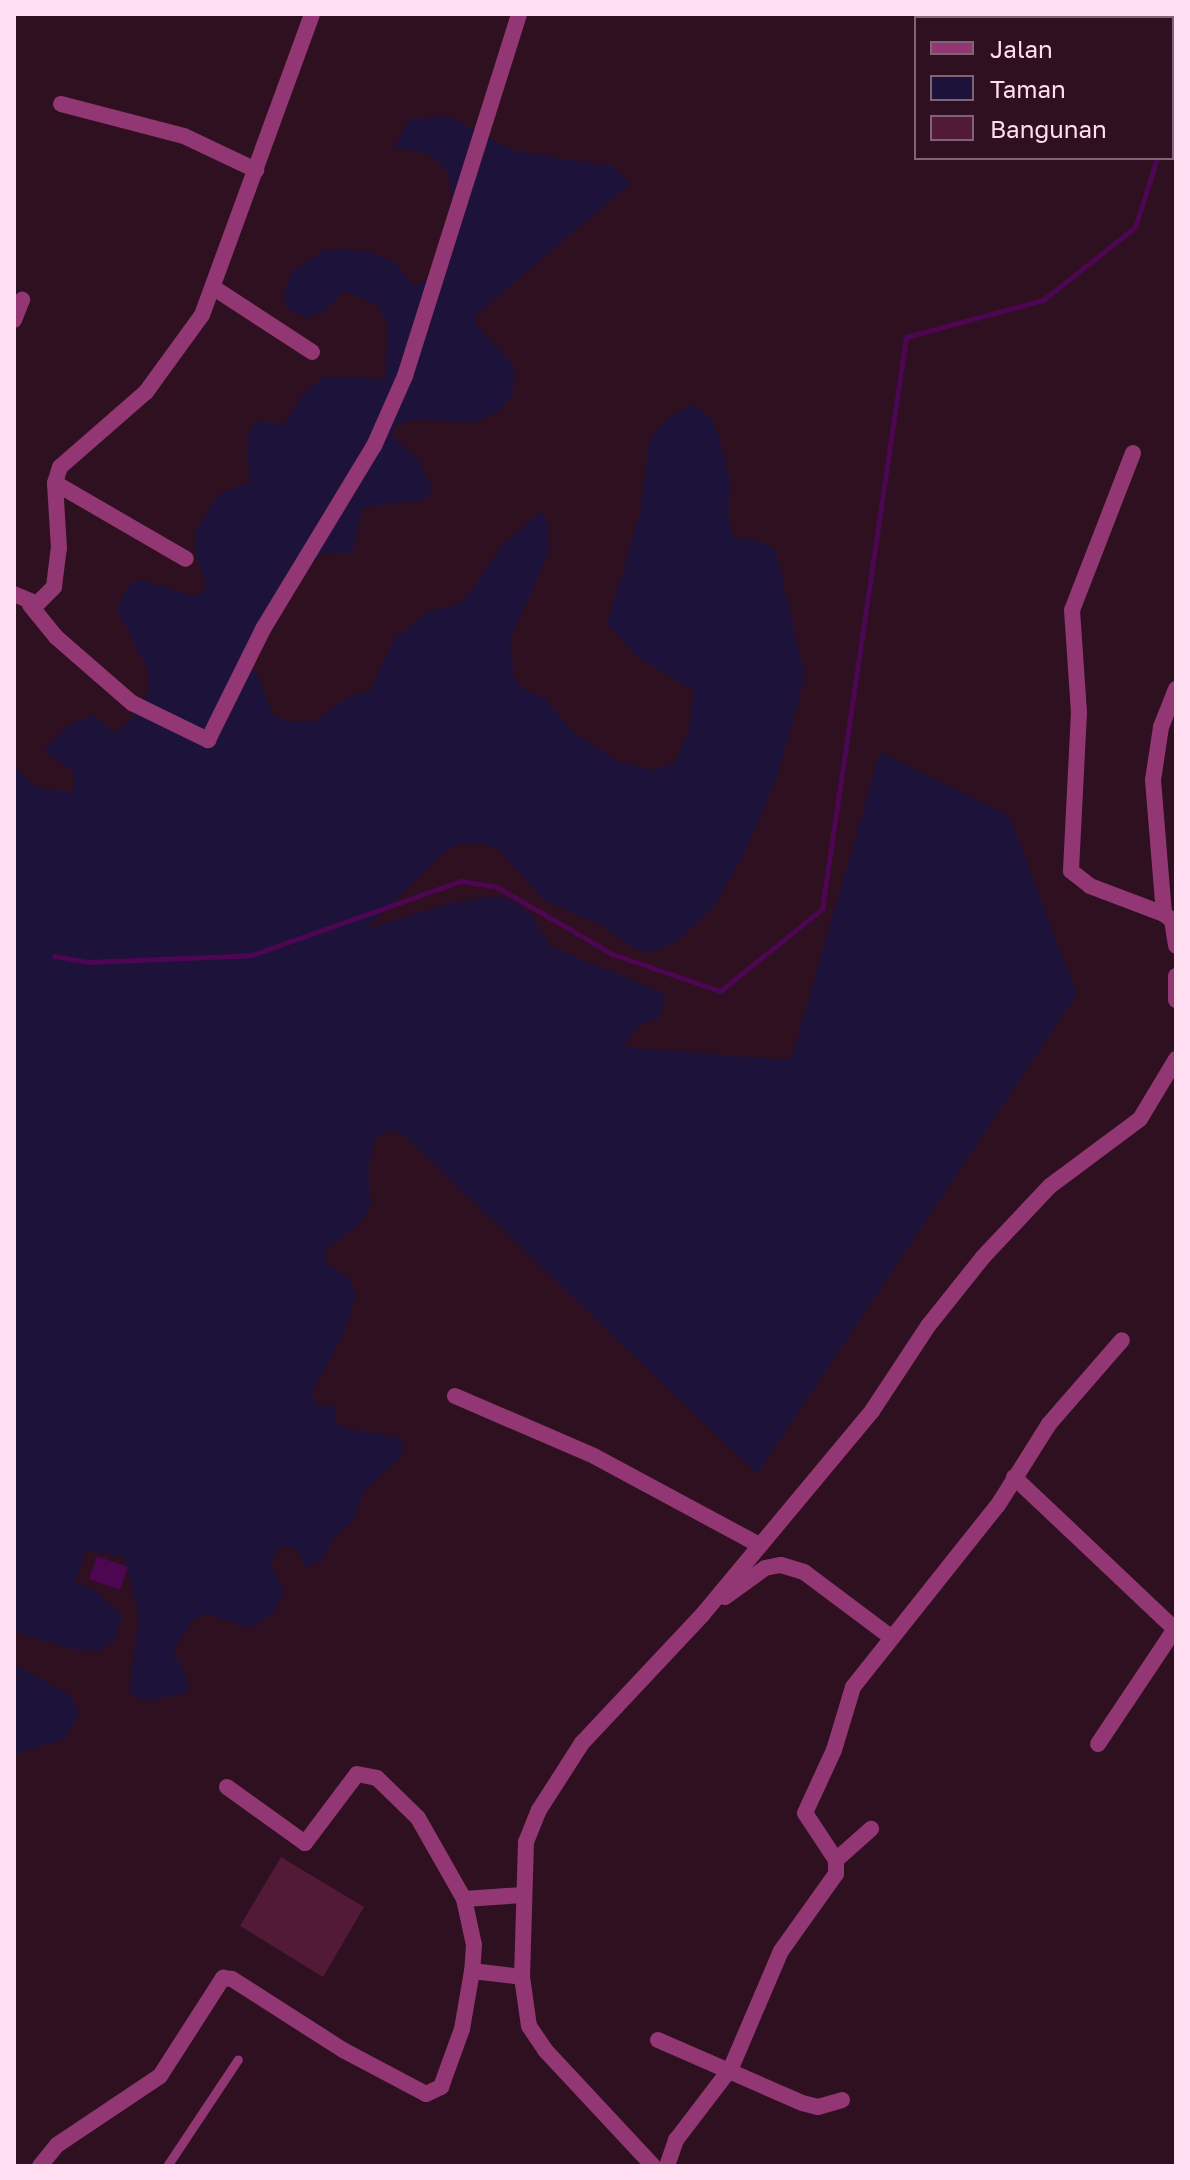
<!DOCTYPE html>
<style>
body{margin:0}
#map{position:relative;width:1190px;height:2180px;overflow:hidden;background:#2f1020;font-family:"Golos Text",sans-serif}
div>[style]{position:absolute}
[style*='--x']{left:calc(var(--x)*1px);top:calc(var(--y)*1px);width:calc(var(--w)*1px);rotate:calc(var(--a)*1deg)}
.green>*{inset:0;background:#1c123a}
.water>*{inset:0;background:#4c0652}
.stream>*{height:5px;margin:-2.5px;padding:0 2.5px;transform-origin:2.5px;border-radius:2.5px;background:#4c0652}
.building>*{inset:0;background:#521a36}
.lane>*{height:9px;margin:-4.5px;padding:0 4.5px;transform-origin:4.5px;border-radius:4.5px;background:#923774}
.street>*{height:16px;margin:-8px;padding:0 8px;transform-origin:8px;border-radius:8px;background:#923774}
span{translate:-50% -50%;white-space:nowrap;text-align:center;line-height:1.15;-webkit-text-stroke:6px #2f1020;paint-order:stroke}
.frame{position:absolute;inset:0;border:16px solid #ffdef1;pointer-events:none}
.legend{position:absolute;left:914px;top:16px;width:260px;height:144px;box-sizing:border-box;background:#2f1020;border:2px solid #826274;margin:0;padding:10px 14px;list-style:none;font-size:24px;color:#ffdef1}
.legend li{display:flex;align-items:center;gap:16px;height:40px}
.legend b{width:40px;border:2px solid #826274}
</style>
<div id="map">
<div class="green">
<div style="clip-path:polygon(446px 115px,512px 150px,615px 167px,630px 184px,477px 314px,475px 323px,516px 368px,512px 394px,502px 409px,474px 423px,416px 419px,396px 425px,391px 435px,416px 457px,433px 489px,428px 499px,363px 508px,352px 553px,322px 554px,292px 582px,247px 664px,258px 675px,272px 713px,285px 721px,315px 721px,350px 696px,371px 690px,394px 639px,428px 611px,457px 605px,468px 596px,500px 547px,540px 512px,546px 516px,549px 551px,510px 640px,514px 678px,525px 690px,545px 698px,570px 729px,618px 762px,655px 770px,675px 763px,689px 728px,694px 691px,639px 658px,607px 624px,640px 514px,649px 441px,664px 421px,692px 404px,712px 419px,721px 443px,731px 488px,728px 511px,733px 537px,763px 542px,776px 550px,805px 677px,776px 780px,745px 852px,715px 905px,679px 940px,652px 953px,635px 949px,597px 923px,546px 902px,498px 849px,480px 843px,460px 844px,442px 854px,365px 930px,443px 905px,491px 896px,509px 899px,529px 912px,552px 947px,666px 994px,659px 1019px,641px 1024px,623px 1047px,791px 1060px,880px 752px,1009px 816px,1077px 994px,757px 1474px,407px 1138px,389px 1130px,376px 1137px,368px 1169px,371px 1205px,359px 1225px,325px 1251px,328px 1266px,348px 1276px,356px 1295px,344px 1333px,311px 1394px,317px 1405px,334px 1406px,337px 1423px,344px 1428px,401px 1438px,404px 1454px,362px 1493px,354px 1520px,334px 1537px,323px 1559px,305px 1568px,298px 1549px,279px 1547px,271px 1562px,284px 1591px,276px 1611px,251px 1628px,205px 1613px,191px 1622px,173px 1652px,186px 1675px,188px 1693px,144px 1701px,129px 1692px,139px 1617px,124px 1557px,86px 1551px,75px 1583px,93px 1589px,122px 1615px,114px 1642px,98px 1651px,77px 1650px,14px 1632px,14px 766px,35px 787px,73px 793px,74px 772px,44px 751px,48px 745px,70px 724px,93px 715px,115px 733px,139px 712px,149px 688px,147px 669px,117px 609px,129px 584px,142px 580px,195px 596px,202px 593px,206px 580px,195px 556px,195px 531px,219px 494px,249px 482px,247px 441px,255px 420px,283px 425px,303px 394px,324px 377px,385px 379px,388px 326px,377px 305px,344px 291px,323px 312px,305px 318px,288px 309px,283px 294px,291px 273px,321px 251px,335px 249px,368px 252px,395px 262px,413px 286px,425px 281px,438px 260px,454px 206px,448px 173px,431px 155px,394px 147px,408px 121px)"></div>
<div style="clip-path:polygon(14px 1664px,71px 1696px,79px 1714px,65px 1739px,14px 1754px)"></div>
</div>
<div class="water">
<div style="clip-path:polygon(97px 1556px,128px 1567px,120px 1590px,89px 1579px)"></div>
</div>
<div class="stream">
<div style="--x:1172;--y:112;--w:13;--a:-72"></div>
<div style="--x:54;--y:956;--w:35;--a:10"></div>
<div style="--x:88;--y:962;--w:164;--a:-2.4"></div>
<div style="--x:252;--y:955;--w:222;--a:-19.5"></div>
<div style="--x:461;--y:881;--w:36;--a:9"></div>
<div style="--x:497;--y:887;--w:133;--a:30.2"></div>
<div style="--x:612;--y:954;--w:114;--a:18.9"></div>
<div style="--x:720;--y:991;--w:131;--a:-38.8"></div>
<div style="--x:822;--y:909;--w:578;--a:-81.65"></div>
<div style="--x:906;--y:337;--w:142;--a:-15.1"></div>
<div style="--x:1043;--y:300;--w:117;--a:-38.4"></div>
<div style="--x:1135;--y:227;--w:72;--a:-72.3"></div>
</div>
<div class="building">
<div style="clip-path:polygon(281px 1857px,364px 1907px,323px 1977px,240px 1926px)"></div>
</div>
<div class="lane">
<div style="--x:167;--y:2166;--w:128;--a:-56.4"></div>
</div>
<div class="street">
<div style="--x:61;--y:104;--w:127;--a:14.6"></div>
<div style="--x:184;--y:136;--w:80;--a:25.3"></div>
<div style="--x:214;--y:288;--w:117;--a:33.1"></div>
<div style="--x:14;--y:320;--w:22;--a:-68"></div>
<div style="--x:1133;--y:453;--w:168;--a:111.2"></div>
<div style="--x:1072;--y:610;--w:102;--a:86.1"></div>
<div style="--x:1079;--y:712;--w:159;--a:92.9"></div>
<div style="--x:1071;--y:871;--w:24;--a:38"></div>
<div style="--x:1090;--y:886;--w:79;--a:20.7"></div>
<div style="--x:1164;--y:914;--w:10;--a:37"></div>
<div style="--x:1172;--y:920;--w:26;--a:81"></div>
<div style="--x:55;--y:483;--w:151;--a:30.1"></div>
<div style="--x:14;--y:594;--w:25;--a:23"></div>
<div style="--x:37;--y:604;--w:24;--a:-45"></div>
<div style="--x:54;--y:587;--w:38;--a:-83"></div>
<div style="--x:59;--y:549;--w:66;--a:-93.5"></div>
<div style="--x:55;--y:483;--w:17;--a:-73"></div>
<div style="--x:60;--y:467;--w:114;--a:-41.1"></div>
<div style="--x:146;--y:392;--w:95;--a:-54"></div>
<div style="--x:202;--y:315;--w:320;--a:-69.9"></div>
<div style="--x:30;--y:605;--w:41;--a:50.9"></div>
<div style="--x:56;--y:637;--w:101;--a:41"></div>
<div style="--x:132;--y:703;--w:85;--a:26"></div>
<div style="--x:208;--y:740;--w:124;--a:-63.6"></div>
<div style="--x:263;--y:629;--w:214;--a:-58.8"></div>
<div style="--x:374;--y:446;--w:77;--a:-66.1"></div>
<div style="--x:405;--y:376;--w:380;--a:-72.5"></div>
<div style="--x:1164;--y:914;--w:134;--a:-94.7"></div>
<div style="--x:1153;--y:780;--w:54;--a:-81.4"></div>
<div style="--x:1161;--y:727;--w:41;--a:-68.5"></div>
<div style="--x:1176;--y:976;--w:24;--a:90"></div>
<div style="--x:455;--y:1396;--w:151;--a:23.3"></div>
<div style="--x:594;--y:1456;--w:187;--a:28.3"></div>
<div style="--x:1014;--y:1477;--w:223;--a:43.4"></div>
<div style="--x:725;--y:1597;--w:49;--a:-35.9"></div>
<div style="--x:765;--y:1568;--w:16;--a:-11"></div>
<div style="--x:781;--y:1565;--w:24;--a:17"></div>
<div style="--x:804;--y:1572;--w:109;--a:36.8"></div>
<div style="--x:1098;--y:1744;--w:138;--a:-56.2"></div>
<div style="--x:227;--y:1787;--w:96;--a:35.7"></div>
<div style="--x:305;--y:1843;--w:86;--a:-53"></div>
<div style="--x:357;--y:1774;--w:20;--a:11"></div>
<div style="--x:377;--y:1778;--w:57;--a:44.3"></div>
<div style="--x:418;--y:1818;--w:93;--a:60.4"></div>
<div style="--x:464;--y:1899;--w:47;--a:77.7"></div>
<div style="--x:474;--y:1945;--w:26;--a:94"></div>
<div style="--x:472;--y:1971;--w:50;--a:6.8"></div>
<div style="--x:522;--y:1977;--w:49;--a:81.9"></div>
<div style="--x:529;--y:2026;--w:29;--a:56"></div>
<div style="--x:545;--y:2050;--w:158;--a:47"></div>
<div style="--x:836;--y:1860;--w:47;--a:-41.5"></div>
<div style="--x:464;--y:1899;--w:59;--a:-3.9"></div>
<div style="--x:522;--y:1977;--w:135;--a:-88.3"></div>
<div style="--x:526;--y:1842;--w:35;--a:-68"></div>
<div style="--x:539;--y:1810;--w:80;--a:-57.3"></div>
<div style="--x:582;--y:1743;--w:177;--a:-46.8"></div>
<div style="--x:703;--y:1614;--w:264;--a:-50.2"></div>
<div style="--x:872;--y:1411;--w:102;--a:-56.6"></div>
<div style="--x:928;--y:1326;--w:88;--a:-51.4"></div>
<div style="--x:983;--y:1257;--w:98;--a:-46.7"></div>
<div style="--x:1050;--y:1186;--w:112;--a:-36.7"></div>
<div style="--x:1140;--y:1119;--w:70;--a:-59"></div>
<div style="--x:658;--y:2040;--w:157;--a:23.6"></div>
<div style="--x:802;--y:2103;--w:16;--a:14"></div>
<div style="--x:818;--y:2107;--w:25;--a:-16"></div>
<div style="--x:40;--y:2166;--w:27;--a:-51"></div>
<div style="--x:57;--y:2145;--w:124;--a:-33.8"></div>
<div style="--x:160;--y:2076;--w:117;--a:-57.3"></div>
<div style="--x:223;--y:1978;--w:9;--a:6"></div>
<div style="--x:232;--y:1979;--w:132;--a:32.6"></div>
<div style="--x:343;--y:2050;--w:94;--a:27.9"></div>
<div style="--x:426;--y:2094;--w:17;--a:-25"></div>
<div style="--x:441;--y:2087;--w:62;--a:-70.1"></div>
<div style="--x:462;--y:2029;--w:59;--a:-80.2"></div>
<div style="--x:667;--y:2166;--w:28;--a:-71"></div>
<div style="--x:676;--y:2140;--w:91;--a:-52.6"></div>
<div style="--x:731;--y:2068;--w:127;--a:-66.9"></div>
<div style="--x:781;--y:1951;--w:95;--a:-54.5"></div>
<div style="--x:836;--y:1874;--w:14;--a:-90"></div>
<div style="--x:836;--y:1860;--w:56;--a:-123.4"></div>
<div style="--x:805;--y:1813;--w:69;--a:-65.3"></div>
<div style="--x:834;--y:1750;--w:66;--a:-73.2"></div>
<div style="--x:853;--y:1687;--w:233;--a:-51.5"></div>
<div style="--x:998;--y:1505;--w:96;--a:-57.8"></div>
<div style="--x:1049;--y:1424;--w:111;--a:-49"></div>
</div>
<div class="frame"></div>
<ul class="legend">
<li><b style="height:10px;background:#923774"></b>Jalan</li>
<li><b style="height:22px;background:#1c123a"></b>Taman</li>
<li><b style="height:22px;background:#521a36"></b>Bangunan</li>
</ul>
</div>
